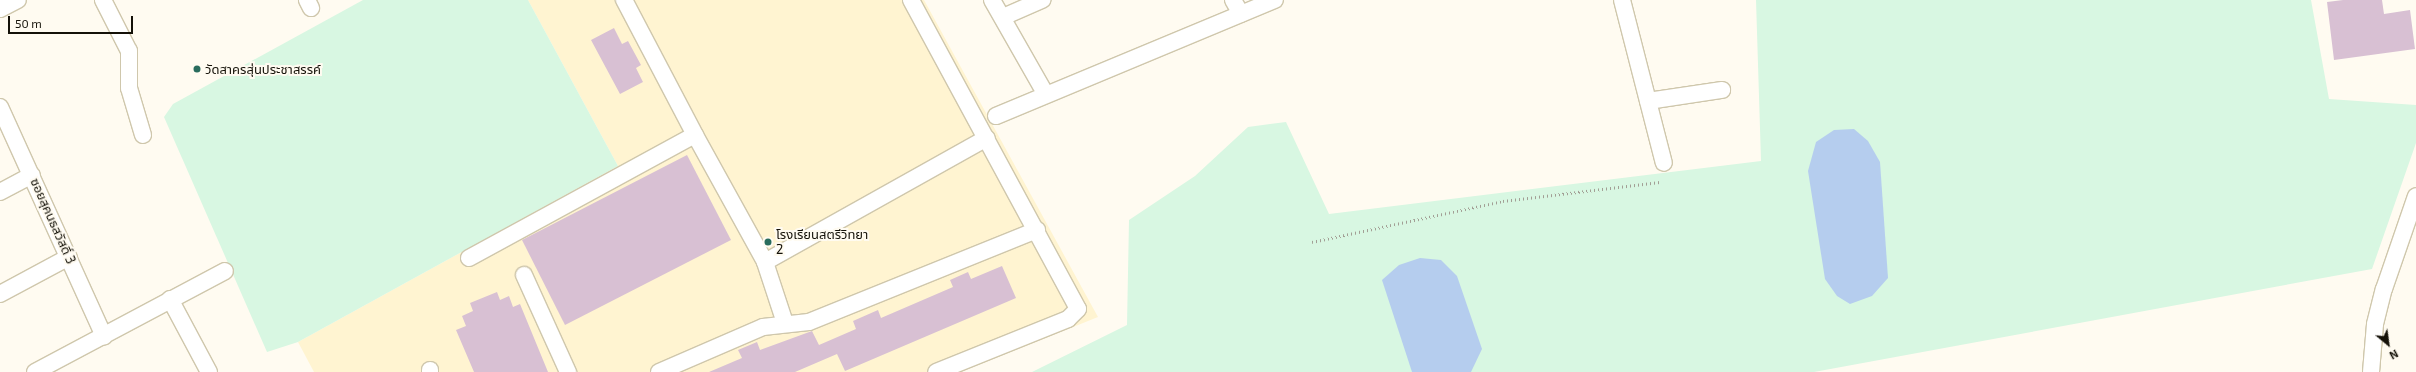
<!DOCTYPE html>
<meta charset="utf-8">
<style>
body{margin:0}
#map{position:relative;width:2416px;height:372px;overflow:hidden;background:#fffbf1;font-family:"Exo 2","Noto Sans Thai",sans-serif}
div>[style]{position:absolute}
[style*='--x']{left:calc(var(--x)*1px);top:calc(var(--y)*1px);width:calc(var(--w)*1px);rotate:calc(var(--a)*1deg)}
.built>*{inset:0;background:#fff4d1}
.green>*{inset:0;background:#d8f7e2}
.water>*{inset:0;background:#b5cdee}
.building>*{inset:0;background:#d8c0d3}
.path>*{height:2.5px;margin-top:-1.25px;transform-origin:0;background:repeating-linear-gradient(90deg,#a29f95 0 1px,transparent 0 4px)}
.roads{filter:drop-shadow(1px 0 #cfc7ac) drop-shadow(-1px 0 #cfc7ac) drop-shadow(0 1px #cfc7ac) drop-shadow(0 -1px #cfc7ac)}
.minor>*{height:16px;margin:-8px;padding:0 8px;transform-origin:8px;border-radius:8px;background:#fff}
.dots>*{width:11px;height:11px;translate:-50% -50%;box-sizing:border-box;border:2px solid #fffbf1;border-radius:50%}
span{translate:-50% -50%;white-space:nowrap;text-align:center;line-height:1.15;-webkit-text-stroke:4px #fffbf1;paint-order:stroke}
.poi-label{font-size:13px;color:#141108}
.left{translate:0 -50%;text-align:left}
.street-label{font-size:13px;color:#141108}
.north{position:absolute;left:2368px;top:324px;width:40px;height:40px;-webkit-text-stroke:3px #fffbf1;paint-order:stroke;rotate:151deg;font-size:11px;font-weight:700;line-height:16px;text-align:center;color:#141108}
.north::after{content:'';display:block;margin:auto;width:14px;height:18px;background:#141108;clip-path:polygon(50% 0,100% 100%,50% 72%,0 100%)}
.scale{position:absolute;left:8px;top:16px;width:125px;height:18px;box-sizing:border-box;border:2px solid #141108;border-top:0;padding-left:5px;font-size:12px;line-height:14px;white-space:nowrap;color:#141108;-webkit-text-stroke:3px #fffbf1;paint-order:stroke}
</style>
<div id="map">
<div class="built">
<div style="clip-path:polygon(528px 0,924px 0,1098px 317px,961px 372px,314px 372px,298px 342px,618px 166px)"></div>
</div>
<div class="green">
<div style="clip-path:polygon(363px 0,528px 0,618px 166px,298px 342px,267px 352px,164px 117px,173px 104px)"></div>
<div style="clip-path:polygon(1756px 0,2311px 0,2329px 99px,2416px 105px,2416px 143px,2372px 269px,1814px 372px,1032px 372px,1127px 325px,1129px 220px,1195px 176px,1248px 127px,1286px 122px,1329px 214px,1761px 161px)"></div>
</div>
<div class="water">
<div style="clip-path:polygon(1854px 129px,1868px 141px,1880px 162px,1888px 278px,1872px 296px,1850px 304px,1837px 296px,1825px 279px,1808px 171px,1816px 142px,1834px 130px)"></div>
<div style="clip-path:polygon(1420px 258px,1441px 260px,1457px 276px,1482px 349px,1471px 372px,1412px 372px,1382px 280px,1399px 265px)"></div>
</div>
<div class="building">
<div style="clip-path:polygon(2343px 0,2382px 0,2384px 14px,2410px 10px,2415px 49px,2334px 60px,2327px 2px)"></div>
<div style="clip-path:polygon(614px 28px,622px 44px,628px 41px,641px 65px,636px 68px,643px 82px,620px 94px,591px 40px)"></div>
<div style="clip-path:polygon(687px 155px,731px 240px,565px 325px,522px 240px)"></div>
<div style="clip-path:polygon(1002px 266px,1016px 298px,845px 371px,837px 354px,795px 372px,709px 372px,742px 358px,738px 350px,757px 342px,760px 350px,812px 331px,819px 345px,856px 329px,853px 321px,878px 310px,881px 318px,953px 287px,950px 280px,968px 272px,971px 279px)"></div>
<div style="clip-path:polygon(497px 292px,500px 300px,509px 296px,513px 307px,520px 304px,548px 372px,474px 372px,456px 330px,466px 326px,462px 316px,473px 311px,470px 303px)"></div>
</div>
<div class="path">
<div style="--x:1312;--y:242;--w:195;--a:-12.1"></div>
<div style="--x:1503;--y:201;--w:158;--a:-6.9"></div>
</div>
<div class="roads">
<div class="minor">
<div style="--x:103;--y:0;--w:57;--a:63"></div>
<div style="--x:129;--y:51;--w:37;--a:90"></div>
<div style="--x:129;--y:88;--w:49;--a:73.4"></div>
<div style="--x:307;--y:0;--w:9;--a:63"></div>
<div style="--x:911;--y:0;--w:351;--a:61.6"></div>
<div style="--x:1078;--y:309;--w:14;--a:135"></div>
<div style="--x:1068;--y:319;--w:142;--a:158.1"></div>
<div style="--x:992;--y:0;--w:107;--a:60.3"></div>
<div style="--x:1233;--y:0;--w:16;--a:60"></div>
<div style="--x:1622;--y:0;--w:168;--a:75.6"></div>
<div style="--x:0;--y:9;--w:20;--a:-27"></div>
<div style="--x:1003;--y:17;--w:43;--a:-23.6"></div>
<div style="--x:1648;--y:101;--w:75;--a:-8.5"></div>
<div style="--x:0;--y:107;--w:252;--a:65.6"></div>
<div style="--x:996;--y:116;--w:302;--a:-22.6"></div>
<div style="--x:695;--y:135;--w:145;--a:61.1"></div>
<div style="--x:0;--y:192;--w:36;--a:-28"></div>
<div style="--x:469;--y:258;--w:257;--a:-28.6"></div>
<div style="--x:695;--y:135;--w:153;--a:-117.7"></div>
<div style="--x:524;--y:275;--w:107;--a:65.6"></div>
<div style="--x:0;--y:294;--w:78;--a:-28.2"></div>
<div style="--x:170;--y:299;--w:83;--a:61.9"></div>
<div style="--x:785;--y:323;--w:64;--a:-108.2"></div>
<div style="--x:765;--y:262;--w:254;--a:-29.2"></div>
<div style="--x:430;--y:370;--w:2;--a:90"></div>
<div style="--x:35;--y:372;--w:215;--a:-28"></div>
<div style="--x:659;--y:372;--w:113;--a:-23.4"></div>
<div style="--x:763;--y:327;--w:46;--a:-6.2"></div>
<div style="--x:809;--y:322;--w:246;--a:-22"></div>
<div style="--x:2371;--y:372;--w:48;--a:-85.2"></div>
<div style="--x:2375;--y:324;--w:36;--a:-76"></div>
<div style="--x:2384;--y:289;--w:98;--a:-71"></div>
</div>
</div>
<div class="dots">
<div style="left:197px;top:69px;background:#296c5d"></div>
<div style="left:768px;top:242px;background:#296c5d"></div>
</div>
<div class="poi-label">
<span class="left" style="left:205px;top:69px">วัดสาครสุ่นประชาสรรค์</span>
<span class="left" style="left:776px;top:242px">โรงเรียนสตรีวิทยา<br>2</span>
</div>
<div class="street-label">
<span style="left:53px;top:221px;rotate:66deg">ซอยสุคนธสวัสดิ์ 3</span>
</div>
<div class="north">N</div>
<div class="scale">50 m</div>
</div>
